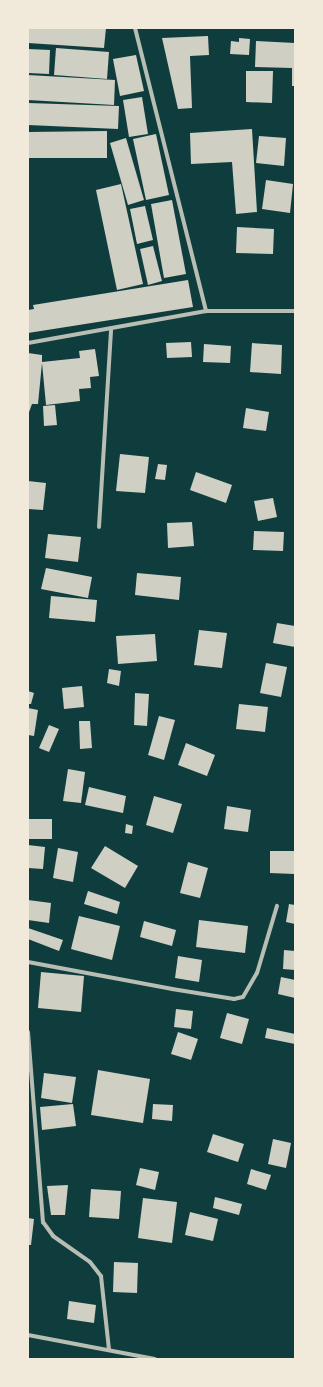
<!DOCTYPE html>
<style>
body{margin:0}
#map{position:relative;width:323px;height:1387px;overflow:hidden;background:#0f3d3e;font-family:Montserrat,sans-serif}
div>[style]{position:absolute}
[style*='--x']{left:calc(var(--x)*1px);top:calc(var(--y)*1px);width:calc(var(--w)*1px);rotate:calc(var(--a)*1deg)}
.building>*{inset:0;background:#cfcfc3}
.minor>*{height:4px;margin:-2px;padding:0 2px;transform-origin:2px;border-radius:2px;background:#b8beb3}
span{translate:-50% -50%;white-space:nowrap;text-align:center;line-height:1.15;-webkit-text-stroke:3px #f1e9da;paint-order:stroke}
.frame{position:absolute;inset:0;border:29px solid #f1e9da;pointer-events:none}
</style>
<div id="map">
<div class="building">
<div style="clip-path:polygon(28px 28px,106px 28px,104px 48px,28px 43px)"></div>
<div style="clip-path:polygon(208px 36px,209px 55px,190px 56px,192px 108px,178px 109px,162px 38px)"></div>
<div style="clip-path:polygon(239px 38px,250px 39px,249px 55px,230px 54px,231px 41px,239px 42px)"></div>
<div style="clip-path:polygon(256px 41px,295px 43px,295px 86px,292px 86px,292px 68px,255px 67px)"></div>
<div style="clip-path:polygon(56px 48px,109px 52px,107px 79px,54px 75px)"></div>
<div style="clip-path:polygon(28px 49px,50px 50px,49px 74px,28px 73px)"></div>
<div style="clip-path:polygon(136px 55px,144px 91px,120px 96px,113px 59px)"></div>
<div style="clip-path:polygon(246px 71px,273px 71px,272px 103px,246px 102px)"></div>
<div style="clip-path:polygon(28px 75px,115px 80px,114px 105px,28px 100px)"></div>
<div style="clip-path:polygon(142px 97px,148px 134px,129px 137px,123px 100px)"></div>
<div style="clip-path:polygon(28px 103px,119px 106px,118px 129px,28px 125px)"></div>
<div style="clip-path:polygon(252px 129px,257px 212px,236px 214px,232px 162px,191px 164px,190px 133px)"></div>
<div style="clip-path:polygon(107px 131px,107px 158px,28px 158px,28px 132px)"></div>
<div style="clip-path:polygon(156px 134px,169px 195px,146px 200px,133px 139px)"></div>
<div style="clip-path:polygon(259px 136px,286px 138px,284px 166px,256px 163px)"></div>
<div style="clip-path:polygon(126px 138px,144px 200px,128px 205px,110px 143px)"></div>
<div style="clip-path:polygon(266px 180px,293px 184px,290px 213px,262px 209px)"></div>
<div style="clip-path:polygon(121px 184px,143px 284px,117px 290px,96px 190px)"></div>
<div style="clip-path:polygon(172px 200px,186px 274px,164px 278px,151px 204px)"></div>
<div style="clip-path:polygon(145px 206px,153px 240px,137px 244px,130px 209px)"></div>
<div style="clip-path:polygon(237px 227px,274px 229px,273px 254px,236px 253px)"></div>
<div style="clip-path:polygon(153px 246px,162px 281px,148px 285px,140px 249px)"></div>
<div style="clip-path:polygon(188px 280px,193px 307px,28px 333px,28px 310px,34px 309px,33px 305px)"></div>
<div style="clip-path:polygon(191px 342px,192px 357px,167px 358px,166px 343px)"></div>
<div style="clip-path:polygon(252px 343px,282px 345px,281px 374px,250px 372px)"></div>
<div style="clip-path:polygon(204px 344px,231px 346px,230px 363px,203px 362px)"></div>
<div style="clip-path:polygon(95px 349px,99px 376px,90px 377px,91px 388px,79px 389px,80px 401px,46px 405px,42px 363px,38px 404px,32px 404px,28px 415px,28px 353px,42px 355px,42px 362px,80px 358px,79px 351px)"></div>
<div style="clip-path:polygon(55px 405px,57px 425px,44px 426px,43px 406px)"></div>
<div style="clip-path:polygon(246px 408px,269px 412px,266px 431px,243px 428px)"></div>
<div style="clip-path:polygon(120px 454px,149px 457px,145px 493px,116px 491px)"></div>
<div style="clip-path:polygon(158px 464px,167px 465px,165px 480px,155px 479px)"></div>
<div style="clip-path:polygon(196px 472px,232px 485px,226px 503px,190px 490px)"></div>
<div style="clip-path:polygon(28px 481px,46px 483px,43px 510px,28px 509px)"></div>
<div style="clip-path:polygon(273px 498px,277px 517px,258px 521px,254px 501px)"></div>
<div style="clip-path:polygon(192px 522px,194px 546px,168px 548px,167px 523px)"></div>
<div style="clip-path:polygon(254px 531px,284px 532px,283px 551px,253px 550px)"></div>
<div style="clip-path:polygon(48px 534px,81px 537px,78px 562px,45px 558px)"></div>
<div style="clip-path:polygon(46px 568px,92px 577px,88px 598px,41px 589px)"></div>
<div style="clip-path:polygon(137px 573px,181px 577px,179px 600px,135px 595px)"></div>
<div style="clip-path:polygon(51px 596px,97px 600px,95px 622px,49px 618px)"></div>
<div style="clip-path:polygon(277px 623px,295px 626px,295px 647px,273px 643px)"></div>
<div style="clip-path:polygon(199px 630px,227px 633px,222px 668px,194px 665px)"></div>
<div style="clip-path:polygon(155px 634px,157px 661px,118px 664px,116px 636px)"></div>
<div style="clip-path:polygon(266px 663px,287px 667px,281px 697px,260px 693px)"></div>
<div style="clip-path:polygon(109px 669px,121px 671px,119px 686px,107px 683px)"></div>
<div style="clip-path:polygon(82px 686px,84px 707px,64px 709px,62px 688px)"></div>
<div style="clip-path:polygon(28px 691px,34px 693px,31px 704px,28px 704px)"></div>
<div style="clip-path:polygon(135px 693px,149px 694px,147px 726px,134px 725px)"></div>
<div style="clip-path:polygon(239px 704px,268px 707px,265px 732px,236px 729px)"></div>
<div style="clip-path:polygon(28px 708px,38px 710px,34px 736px,28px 735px)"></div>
<div style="clip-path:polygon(159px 716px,175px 720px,164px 760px,148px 755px)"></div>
<div style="clip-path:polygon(79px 721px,90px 721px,92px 748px,80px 749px)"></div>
<div style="clip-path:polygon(49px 725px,59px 729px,49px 752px,39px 748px)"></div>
<div style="clip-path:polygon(186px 743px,215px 755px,207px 776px,178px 765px)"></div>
<div style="clip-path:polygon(68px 769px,85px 772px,81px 803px,63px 801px)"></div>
<div style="clip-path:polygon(89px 787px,126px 796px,123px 813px,85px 805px)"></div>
<div style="clip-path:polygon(154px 796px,182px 804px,173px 833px,146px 825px)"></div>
<div style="clip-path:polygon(227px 806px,251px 810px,248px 832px,224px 829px)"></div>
<div style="clip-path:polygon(28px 819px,52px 819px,52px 839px,28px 839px)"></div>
<div style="clip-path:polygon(126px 824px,133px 826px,132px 834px,125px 833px)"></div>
<div style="clip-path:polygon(28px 845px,45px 847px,43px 869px,28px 868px)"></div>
<div style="clip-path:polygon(105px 846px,138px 866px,125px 888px,91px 868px)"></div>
<div style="clip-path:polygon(58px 848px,78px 852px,73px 882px,53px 878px)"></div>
<div style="clip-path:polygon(270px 851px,295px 851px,294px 874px,270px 873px)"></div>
<div style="clip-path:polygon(188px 862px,208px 868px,200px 898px,180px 893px)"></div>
<div style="clip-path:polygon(88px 891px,120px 902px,117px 914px,84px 904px)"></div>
<div style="clip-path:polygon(28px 900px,51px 903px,49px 923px,28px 920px)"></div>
<div style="clip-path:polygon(289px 904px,295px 905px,295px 924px,286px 922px)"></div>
<div style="clip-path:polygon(79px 916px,120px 926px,112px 960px,71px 949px)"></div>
<div style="clip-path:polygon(199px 920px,248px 926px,245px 953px,196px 947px)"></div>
<div style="clip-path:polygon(144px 921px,176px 930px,172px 946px,140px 937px)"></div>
<div style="clip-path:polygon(28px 928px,63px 940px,59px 951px,28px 939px)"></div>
<div style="clip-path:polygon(284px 950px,295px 951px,295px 970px,283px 969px)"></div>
<div style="clip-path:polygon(178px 956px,202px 960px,199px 982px,175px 978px)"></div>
<div style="clip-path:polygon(41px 972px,84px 976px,81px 1012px,38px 1008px)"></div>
<div style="clip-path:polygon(281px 977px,295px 980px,295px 998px,278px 994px)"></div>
<div style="clip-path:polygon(176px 1009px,193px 1011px,191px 1029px,174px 1027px)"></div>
<div style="clip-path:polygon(227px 1013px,249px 1019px,242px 1044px,220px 1038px)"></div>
<div style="clip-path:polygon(267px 1028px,295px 1034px,295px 1044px,265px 1038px)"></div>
<div style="clip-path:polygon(178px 1032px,198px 1039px,191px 1060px,171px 1054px)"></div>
<div style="clip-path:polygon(98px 1070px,150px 1079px,143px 1123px,91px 1115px)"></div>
<div style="clip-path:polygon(44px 1073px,76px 1077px,72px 1103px,41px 1098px)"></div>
<div style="clip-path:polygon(73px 1104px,76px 1126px,42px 1130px,40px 1107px)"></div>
<div style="clip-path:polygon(153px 1104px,173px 1105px,172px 1121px,152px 1119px)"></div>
<div style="clip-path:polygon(213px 1134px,244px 1144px,238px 1162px,207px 1152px)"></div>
<div style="clip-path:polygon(273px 1139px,291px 1143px,286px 1168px,268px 1164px)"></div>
<div style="clip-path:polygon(140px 1168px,159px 1172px,155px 1190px,136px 1185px)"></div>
<div style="clip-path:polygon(251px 1169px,271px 1175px,266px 1190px,247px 1184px)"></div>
<div style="clip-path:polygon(68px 1185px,65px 1215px,51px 1215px,47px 1186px)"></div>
<div style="clip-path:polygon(91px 1189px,121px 1191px,119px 1219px,89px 1217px)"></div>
<div style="clip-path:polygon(215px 1197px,242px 1204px,239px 1215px,213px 1208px)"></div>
<div style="clip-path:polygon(143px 1198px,177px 1202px,172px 1243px,138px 1238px)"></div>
<div style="clip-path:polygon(190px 1212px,218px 1219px,213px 1241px,185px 1235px)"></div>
<div style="clip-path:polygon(28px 1218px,34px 1219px,31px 1245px,28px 1245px)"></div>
<div style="clip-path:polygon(114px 1262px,138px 1263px,137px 1293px,113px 1292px)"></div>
<div style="clip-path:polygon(69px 1301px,96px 1305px,94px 1323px,67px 1319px)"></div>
</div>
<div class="minor">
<div style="--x:135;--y:28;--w:292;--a:75.9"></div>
<div style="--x:28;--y:343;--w:181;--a:-10.2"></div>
<div style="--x:206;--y:311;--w:89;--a:0"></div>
<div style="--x:99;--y:527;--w:199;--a:-86.5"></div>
<div style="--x:28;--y:962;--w:147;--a:10.6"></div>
<div style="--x:172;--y:989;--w:63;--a:9.2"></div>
<div style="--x:234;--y:999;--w:9;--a:-13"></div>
<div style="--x:243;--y:997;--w:28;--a:-60"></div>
<div style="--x:257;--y:973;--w:70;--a:-73.4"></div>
<div style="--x:28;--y:1032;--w:191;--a:85.5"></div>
<div style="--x:43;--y:1222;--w:17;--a:54"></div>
<div style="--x:53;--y:1236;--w:45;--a:35.1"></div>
<div style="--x:90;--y:1262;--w:18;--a:52"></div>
<div style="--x:101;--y:1276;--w:74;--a:83.8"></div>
<div style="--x:28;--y:1335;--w:129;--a:10.7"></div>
</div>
<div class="frame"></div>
</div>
